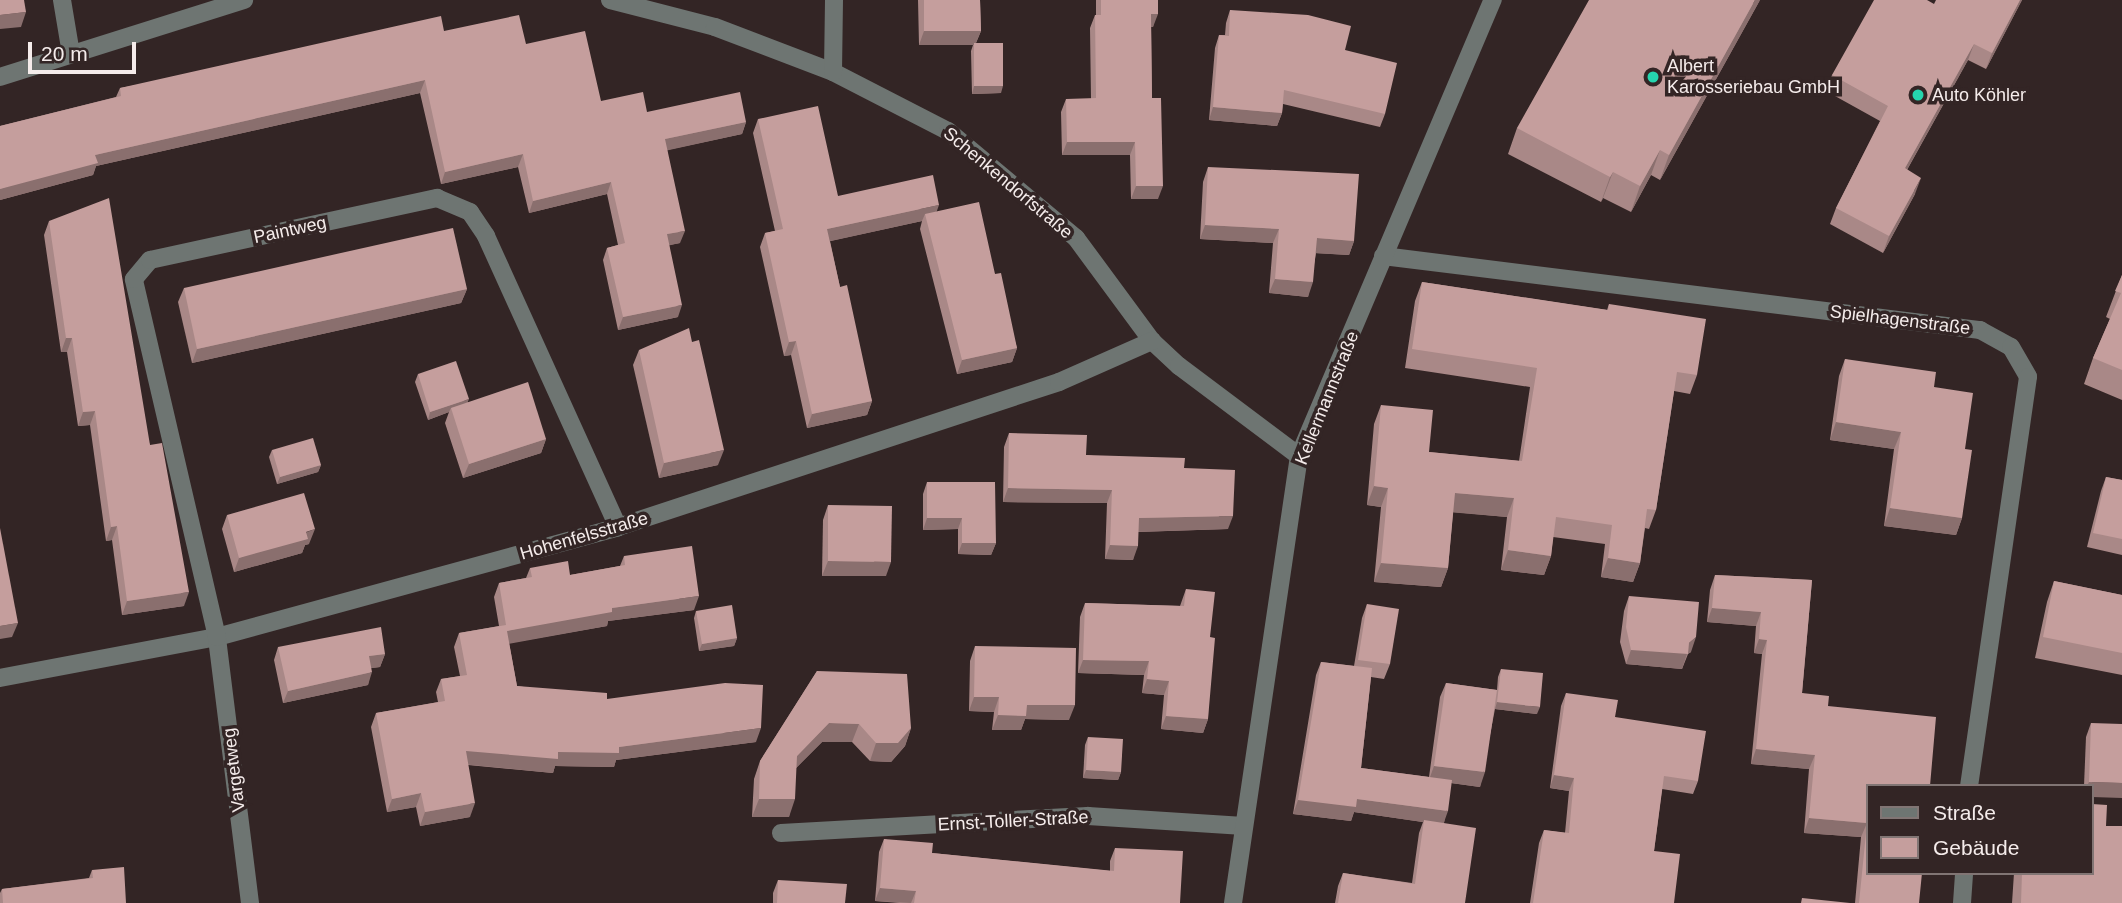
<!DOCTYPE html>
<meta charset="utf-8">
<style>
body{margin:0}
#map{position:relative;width:2122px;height:903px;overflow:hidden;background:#332525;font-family:Arial,sans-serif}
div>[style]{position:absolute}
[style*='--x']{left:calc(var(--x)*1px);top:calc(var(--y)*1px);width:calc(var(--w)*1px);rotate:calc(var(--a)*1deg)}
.minor>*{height:18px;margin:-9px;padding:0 9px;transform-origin:9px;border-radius:9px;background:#6e7572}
.wall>*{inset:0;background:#a98887}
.shaded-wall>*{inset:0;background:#8a6f6e}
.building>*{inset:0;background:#c59e9d}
.dots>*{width:19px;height:19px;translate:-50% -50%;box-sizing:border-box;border:4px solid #332525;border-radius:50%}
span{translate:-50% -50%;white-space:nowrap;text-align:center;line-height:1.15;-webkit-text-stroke:7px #332525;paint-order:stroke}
.poi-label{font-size:18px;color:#f5eceb}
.left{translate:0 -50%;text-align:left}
.street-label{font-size:18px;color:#f5eceb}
.legend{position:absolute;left:1866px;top:784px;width:228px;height:91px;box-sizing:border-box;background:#332525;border:2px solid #817574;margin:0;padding:9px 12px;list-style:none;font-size:21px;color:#f5eceb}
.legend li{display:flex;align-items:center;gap:14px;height:35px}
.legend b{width:35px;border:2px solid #817574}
.scale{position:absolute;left:28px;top:42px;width:108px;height:32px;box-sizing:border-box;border:4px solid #f5eceb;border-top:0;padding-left:9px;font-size:21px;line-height:24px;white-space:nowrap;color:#f5eceb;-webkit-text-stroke:5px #332525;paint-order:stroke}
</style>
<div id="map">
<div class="minor">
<div style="--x:62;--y:0;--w:55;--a:80.5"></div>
<div style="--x:610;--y:0;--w:108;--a:14.4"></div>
<div style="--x:715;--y:27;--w:126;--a:20.9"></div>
<div style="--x:833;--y:72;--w:129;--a:27.2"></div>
<div style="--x:948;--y:131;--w:167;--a:39.9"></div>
<div style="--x:1076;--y:238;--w:128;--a:53.6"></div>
<div style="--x:1152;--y:341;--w:37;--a:43"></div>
<div style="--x:1179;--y:366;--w:150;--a:36.9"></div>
<div style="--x:833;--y:72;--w:72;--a:-89.2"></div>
<div style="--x:0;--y:77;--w:256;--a:-17.5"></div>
<div style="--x:1383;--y:256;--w:602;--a:7.07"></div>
<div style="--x:1980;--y:330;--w:35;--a:29"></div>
<div style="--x:2011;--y:347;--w:34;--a:60"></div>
<div style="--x:2028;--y:377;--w:413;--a:98.2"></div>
<div style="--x:0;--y:678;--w:221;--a:-10.7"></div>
<div style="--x:217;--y:637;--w:416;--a:-15.3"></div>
<div style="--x:618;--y:527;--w:464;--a:-18.2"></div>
<div style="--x:1059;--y:382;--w:102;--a:-23.8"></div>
<div style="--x:781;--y:833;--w:307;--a:-3.2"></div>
<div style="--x:1088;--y:816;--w:156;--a:3.7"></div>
<div style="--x:250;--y:903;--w:268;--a:-97.1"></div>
<div style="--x:217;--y:637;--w:367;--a:-103.1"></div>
<div style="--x:134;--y:279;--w:25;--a:-50"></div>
<div style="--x:150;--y:260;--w:294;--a:-12.2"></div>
<div style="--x:437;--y:198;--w:36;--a:23"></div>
<div style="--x:470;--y:212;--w:29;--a:56"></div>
<div style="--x:486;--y:236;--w:320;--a:65.6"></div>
<div style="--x:1233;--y:903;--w:452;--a:-81.6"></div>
<div style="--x:1299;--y:456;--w:496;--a:-67"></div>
<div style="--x:1962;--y:903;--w:30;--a:-86"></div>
</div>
<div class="wall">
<div style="clip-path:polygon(918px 0,980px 0,981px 31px,976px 43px,1001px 93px,972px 94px,971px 51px,973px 45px,919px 45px)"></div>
<div style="clip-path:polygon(1096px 0,1158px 0,1153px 27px,1151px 27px,1152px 98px,1158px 199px,1131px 199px,1130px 155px,1062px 155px,1061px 112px,1066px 99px,1091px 99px,1090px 28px,1095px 15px,1096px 15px)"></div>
<div style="clip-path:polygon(1760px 0,1660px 180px,1651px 175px,1631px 212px,1603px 198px,1601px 202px,1508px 154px,1517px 128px)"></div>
<div style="clip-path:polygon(2022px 0,1986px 69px,1968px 60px,1907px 170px,1915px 194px,1883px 253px,1830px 224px,1836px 208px,1880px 121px,1826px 91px,1832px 75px,1934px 4px)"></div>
<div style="clip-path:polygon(1230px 10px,1345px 50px,1385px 114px,1380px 127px,1283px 104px,1282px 113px,1277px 126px,1209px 120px,1215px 48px,1219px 35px,1225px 35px,1226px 23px)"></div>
<div style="clip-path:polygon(444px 31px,526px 44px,601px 101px,647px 112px,746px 122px,742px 134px,667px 150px,680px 243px,669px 245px,678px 317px,618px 330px,603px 260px,607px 248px,618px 245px,607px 194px,529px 213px,518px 167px,441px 184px,420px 93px,96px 166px,93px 175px,0 200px,0 126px,116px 97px,120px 88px)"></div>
<div style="clip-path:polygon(758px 119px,838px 196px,936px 212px,995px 274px,1017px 348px,1012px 362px,957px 374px,920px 229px,922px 221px,830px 241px,840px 287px,872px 401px,867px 415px,807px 428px,791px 355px,784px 356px,760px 247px,765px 233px,775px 231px,753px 133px)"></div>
<div style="clip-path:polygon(1208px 167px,1354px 241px,1349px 255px,1316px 253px,1308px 297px,1269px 293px,1273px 243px,1200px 239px,1203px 182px)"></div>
<div style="clip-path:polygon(49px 221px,150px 445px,184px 606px,122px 615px,112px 540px,106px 541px,90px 425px,78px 426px,67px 352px,61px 352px,44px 235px)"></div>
<div style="clip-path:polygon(2122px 275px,2122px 400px,2084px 384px,2093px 358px,2110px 319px,2106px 317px)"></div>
<div style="clip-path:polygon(1422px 282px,1607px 310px,1609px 304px,1697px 375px,1690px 394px,1674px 391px,1656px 510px,1649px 529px,1645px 528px,1640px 563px,1633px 582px,1601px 577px,1605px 544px,1553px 537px,1551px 556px,1544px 575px,1501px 570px,1507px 517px,1453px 512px,1448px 568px,1441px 587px,1374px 582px,1381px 507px,1367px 505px,1374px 424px,1381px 405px,1429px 452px,1519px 461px,1530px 387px,1405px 368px,1415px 301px)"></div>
<div style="clip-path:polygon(184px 288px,467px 289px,461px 303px,192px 363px,178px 302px)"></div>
<div style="clip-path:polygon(639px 350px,718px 465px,659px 478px,633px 365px)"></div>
<div style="clip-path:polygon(1845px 359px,1934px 387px,1965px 449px,1962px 518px,1956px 535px,1884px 526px,1894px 449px,1830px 440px,1839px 376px)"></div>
<div style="clip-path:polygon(418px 374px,467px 402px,546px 439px,541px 453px,463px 478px,445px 423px,449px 412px,428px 420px,415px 382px)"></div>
<div style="clip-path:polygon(1009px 433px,1086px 455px,1184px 468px,1228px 529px,1138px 532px,1133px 560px,1105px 559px,1107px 503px,1003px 502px,1004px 447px)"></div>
<div style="clip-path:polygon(272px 450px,321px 465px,318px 472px,277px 484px,269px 457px)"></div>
<div style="clip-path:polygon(2106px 477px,2122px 480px,2122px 555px,2087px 547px,2101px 491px)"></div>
<div style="clip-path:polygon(927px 482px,996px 543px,991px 555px,958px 554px,958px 529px,923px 530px,923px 494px)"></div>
<div style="clip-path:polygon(828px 505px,886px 576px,822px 576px,823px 520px)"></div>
<div style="clip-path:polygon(227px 515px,309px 544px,305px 545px,302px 553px,234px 572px,222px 529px)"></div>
<div style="clip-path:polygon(624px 556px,694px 610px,608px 621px,607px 626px,509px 643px,517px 686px,607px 699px,756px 742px,616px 760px,614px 767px,555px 766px,553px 773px,468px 765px,470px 817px,420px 826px,416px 807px,387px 812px,371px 727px,376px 713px,438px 702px,436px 692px,441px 679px,460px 676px,454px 647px,459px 633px,499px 626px,494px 597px,499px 583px,526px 578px,530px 568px,570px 575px,620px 566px)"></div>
<div style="clip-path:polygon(1715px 575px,1812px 580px,1802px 693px,1828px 706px,1919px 903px,1855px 903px,1861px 837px,1804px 833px,1809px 769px,1751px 764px,1762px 654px,1754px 653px,1756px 626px,1707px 622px,1710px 590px)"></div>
<div style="clip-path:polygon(2054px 581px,2122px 595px,2122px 675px,2035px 658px,2047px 602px)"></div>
<div style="clip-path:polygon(1186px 589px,1210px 637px,1208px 719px,1203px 733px,1161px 729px,1164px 695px,1142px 693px,1144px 675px,1078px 673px,1080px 617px,1085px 603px,1180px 606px)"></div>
<div style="clip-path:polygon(1629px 596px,1691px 652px,1688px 654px,1682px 669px,1626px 664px,1620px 642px,1624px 611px)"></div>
<div style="clip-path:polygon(1367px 604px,1390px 664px,1384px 679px,1371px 677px,1361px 768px,1429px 777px,1440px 697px,1446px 683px,1497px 690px,1498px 677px,1501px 669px,1537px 714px,1495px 709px,1480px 787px,1451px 783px,1444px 823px,1465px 903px,1335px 903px,1338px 886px,1343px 873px,1412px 883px,1419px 833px,1423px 822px,1354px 812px,1351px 821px,1293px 814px,1316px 675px,1321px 662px,1354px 666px,1362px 618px)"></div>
<div style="clip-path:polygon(696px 611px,737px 638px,734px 646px,699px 651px,694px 618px)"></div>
<div style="clip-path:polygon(975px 646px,1069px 720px,1025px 719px,1021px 730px,992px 730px,994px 712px,969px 711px,970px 661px)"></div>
<div style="clip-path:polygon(278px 647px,385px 654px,380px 667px,371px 668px,368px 685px,283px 703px,274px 660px)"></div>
<div style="clip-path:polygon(817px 671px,911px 728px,905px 746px,891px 762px,870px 761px,852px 742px,822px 742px,796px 768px,789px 817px,752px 817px,754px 779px,760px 761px)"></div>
<div style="clip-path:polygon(1566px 693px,1615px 717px,1698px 781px,1693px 794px,1662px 789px,1654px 851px,1674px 903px,1530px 903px,1539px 843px,1544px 830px,1565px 833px,1569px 791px,1550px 788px,1561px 706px)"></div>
<div style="clip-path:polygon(2091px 723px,2092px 786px,2084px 786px,2086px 737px)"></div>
<div style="clip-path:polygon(1088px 737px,1121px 772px,1118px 780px,1083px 778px,1085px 745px)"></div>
<div style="clip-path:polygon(2106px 826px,2122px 903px,2012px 903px,2014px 873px,2092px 873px)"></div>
<div style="clip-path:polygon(884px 839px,932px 853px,1110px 871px,1110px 861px,1115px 848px,1180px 903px,900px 903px,875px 901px,879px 852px)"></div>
<div style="clip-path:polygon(92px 870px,126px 903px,0 903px,0 893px,2px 889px,89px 878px)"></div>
<div style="clip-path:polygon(778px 880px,845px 903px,773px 903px,773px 893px)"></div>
</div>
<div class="shaded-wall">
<div style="clip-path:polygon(1755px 0,1760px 0,1660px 180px,1669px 155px)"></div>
<div style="clip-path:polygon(2020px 0,2022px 0,1986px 69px,1992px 53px)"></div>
<div style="clip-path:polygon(26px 12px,21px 27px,0 29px,0 15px)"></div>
<div style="clip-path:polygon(1151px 14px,1158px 14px,1153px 27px,1146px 27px)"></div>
<div style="clip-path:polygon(924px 31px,981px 31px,975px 45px,919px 45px)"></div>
<div style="clip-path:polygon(1974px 44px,1968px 60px,1899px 184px,1905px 168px)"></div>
<div style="clip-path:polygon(425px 80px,420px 93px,96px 166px,93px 175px,0 200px,0 189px,95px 155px)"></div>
<div style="clip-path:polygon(974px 86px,1003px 86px,1001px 93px,972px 94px)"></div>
<div style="clip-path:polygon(1213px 107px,1282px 113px,1277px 126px,1209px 120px)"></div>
<div style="clip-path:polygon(746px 122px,742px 134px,660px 152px,665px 139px)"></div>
<div style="clip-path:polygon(1067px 142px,1135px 142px,1130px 155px,1062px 155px)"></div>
<div style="clip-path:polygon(1660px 150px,1651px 175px,1631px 212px,1640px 186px)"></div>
<div style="clip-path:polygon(523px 154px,518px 167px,441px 184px,445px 172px)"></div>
<div style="clip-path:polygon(1613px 172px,1603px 198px,1601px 202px,1610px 177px)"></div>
<div style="clip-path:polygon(1921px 178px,1915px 194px,1883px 253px,1889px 236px)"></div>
<div style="clip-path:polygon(611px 182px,607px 194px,529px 213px,533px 201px)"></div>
<div style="clip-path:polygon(1136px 186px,1163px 186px,1158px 199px,1131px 199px)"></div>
<div style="clip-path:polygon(939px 205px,934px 219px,925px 214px,922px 221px,822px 243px,827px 229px)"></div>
<div style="clip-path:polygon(1205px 225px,1279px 229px,1273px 243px,1200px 239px)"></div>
<div style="clip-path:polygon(685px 231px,680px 243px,662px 247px,667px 234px)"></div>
<div style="clip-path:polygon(1317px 238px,1354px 241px,1349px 255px,1312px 253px)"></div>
<div style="clip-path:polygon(1275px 279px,1313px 282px,1308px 297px,1269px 293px)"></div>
<div style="clip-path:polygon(467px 289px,461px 303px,192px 363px,197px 349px)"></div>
<div style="clip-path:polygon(682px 305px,678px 317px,618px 330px,623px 317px)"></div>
<div style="clip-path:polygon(66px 338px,72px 338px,67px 352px,61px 352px)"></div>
<div style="clip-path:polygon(796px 341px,791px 355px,784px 356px,789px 342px)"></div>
<div style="clip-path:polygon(1017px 348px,1012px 362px,957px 374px,962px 360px)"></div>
<div style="clip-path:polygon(469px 399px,466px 406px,451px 408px,449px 412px,428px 420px,430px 412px)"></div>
<div style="clip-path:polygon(872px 401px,867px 415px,807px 428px,812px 414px)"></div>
<div style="clip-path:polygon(95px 411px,90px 425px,78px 426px,83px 412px)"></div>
<div style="clip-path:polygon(1836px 422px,1901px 432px,1894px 449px,1830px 440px)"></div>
<div style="clip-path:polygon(546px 439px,541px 453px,463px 478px,469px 464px)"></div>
<div style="clip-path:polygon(724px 450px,718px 465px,659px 478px,664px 463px)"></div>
<div style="clip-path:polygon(321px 465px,318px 472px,277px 484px,280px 477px)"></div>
<div style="clip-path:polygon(1374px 486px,1388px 488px,1381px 507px,1367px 505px)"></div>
<div style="clip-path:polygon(1008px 488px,1112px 490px,1107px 503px,1003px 502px)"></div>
<div style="clip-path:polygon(1455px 493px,1514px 498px,1507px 517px,1448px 512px)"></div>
<div style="clip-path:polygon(1890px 508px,1962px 518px,1956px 535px,1884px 526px)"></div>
<div style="clip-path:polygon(1233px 516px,1228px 529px,1134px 532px,1139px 518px)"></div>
<div style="clip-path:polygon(927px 518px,962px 518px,958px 529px,923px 530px)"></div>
<div style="clip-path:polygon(117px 526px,112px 540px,106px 541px,111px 527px)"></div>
<div style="clip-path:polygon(315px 529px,309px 544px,305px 545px,302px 553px,234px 572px,239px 558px)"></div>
<div style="clip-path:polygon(962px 543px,996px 543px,991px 555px,958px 554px)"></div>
<div style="clip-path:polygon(1110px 545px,1138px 546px,1133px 560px,1105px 559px)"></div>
<div style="clip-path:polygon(1508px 550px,1551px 556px,1544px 575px,1501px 570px)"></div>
<div style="clip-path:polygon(1608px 558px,1640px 563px,1633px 582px,1601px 577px)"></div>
<div style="clip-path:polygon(828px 561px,891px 562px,886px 576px,822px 576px)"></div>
<div style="clip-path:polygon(1381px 563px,1448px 568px,1441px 587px,1374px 582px)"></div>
<div style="clip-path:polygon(189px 592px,184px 606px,122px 615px,127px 601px)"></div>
<div style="clip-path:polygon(699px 596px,694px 610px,608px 621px,607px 626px,502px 645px,507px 631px,612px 608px)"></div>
<div style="clip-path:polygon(1712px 608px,1761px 612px,1756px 626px,1707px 622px)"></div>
<div style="clip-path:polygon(18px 623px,12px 637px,0 639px,0 626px)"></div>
<div style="clip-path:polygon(1696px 637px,1691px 652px,1687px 654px,1682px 669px,1626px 664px,1631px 650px,1689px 643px)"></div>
<div style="clip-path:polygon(737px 638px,734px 646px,699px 651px,702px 644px)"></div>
<div style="clip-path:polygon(1759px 639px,1767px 640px,1762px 654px,1754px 653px)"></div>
<div style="clip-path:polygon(385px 654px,380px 667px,365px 669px,369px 656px)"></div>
<div style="clip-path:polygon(1083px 660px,1149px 661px,1144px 675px,1078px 673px)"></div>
<div style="clip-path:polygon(372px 672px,368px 685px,283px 703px,288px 691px)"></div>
<div style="clip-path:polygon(1147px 679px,1169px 681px,1164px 695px,1142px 693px)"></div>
<div style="clip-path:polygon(974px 697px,999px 697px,994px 712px,969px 711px)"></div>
<div style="clip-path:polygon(1497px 702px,1540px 707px,1537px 714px,1495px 709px)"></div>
<div style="clip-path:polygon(1027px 705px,1075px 705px,1069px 720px,1025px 719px,1021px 730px,992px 730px,998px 715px)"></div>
<div style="clip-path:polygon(1166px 716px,1208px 719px,1203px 733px,1161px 729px)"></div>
<div style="clip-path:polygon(829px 723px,859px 724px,852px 742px,822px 742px,790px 774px,797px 756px)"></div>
<div style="clip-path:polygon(761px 728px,756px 742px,616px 760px,614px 767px,555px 766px,553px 773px,461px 764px,466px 751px,558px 752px,619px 747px)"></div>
<div style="clip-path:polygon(911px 728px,905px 746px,891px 762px,870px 761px,876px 743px)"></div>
<div style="clip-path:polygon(1756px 749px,1815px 755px,1809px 769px,1751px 764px)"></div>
<div style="clip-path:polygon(1434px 766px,1485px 772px,1480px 787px,1429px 780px)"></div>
<div style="clip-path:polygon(1086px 770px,1121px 772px,1118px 780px,1083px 778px)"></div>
<div style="clip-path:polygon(1554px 775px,1574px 778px,1569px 791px,1550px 788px)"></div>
<div style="clip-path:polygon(2089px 782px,2122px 783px,2122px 798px,2092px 797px,2092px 786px,2087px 786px)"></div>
<div style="clip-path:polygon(421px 793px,416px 807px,387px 812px,392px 799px)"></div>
<div style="clip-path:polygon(759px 799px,795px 799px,789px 817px,752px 817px)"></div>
<div style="clip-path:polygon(1357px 799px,1448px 811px,1443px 825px,1354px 812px,1351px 821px,1293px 814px,1298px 800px)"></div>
<div style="clip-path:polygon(475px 803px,470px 817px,420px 826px,425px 812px)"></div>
<div style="clip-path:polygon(1809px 818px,1867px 823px,1861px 837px,1804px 833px)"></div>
<div style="clip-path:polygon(880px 888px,916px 891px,911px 903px,875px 901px)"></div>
</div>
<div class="building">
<div style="clip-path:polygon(0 0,24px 0,26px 12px,0 15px)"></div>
<div style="clip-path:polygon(924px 0,980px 0,981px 31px,924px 31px)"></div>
<div style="clip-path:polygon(1101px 0,1158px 0,1158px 14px,1151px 14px,1152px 98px,1161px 98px,1163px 186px,1136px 186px,1135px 142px,1067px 142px,1066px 99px,1096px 98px,1095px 15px,1101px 15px)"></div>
<div style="clip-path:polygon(1589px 0,1755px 0,1669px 155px,1660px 150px,1640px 186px,1613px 172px,1610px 177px,1517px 128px)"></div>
<div style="clip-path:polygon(1874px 0,1927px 0,1934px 4px,1936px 0,2020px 0,1992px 53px,1974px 44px,1905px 168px,1921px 178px,1889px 236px,1836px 208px,1888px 106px,1832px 75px)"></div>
<div style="clip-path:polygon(1230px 10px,1308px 15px,1351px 26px,1345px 50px,1397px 63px,1385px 114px,1284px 90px,1282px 113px,1213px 107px,1219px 35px,1229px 36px)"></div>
<div style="clip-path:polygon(519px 15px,526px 44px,585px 31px,601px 101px,643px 92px,647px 112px,740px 92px,746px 122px,665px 139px,685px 231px,667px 234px,682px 305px,623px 317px,607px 248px,625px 243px,611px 182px,533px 201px,523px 154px,445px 172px,425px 80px,95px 155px,98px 163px,0 189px,0 126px,121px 96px,120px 88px,441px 16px,444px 31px)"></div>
<div style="clip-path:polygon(974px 43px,1003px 43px,1003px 86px,974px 86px)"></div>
<div style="clip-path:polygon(818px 106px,838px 196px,933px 175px,939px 205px,827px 229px,840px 287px,847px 285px,872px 401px,812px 414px,796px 341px,789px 342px,765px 233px,783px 229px,758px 119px)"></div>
<div style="clip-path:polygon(1208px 167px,1359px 174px,1354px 241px,1317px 238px,1313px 282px,1275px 279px,1279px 229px,1205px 225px)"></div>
<div style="clip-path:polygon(109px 198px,150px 445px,162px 443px,189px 592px,127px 601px,117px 526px,111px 527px,95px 411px,83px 412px,72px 338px,66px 338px,49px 221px)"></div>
<div style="clip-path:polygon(979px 202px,995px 274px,1001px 273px,1017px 348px,962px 360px,925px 214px)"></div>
<div style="clip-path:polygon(453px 228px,467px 289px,197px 349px,184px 288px)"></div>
<div style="clip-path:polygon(2122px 275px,2122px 370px,2093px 358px,2121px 293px,2115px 291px)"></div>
<div style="clip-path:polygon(1422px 282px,1608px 310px,1609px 304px,1706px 319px,1697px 375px,1677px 372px,1656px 510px,1647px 509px,1640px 563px,1608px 558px,1612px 525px,1556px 517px,1551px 556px,1508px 550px,1514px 498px,1455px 493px,1448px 568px,1381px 563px,1388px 488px,1374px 486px,1381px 405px,1433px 410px,1429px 452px,1522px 461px,1537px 368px,1412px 349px)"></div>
<div style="clip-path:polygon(689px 328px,692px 342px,699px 340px,724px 450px,664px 463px,639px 350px)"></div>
<div style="clip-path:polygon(1845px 359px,1936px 372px,1934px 387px,1973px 393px,1965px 449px,1972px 450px,1962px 518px,1890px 508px,1901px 432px,1836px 422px)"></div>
<div style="clip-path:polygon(456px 361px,469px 399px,430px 412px,418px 374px)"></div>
<div style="clip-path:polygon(528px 382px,546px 439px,469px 464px,451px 408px)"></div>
<div style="clip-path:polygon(1009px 433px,1087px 435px,1086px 455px,1185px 458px,1184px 468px,1235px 470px,1233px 516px,1139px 518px,1138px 546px,1110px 545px,1112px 490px,1008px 488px)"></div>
<div style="clip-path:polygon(313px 438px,321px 465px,280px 477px,272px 450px)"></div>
<div style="clip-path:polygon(2106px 477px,2122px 480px,2122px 539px,2093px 533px)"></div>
<div style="clip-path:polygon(927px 482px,995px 482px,996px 543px,962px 543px,962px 518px,927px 518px)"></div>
<div style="clip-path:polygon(304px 493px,315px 529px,306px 532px,308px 539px,239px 558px,227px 515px)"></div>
<div style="clip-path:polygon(828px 505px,892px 506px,891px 562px,828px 561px)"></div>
<div style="clip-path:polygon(0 528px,18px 623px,0 626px)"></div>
<div style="clip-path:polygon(692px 546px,699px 596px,612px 608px,612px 612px,507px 631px,517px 686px,607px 693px,607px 699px,725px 683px,763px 685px,761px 728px,619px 747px,619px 753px,558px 752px,558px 759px,466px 751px,475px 803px,425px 812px,421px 793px,392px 799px,376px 713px,445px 701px,441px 679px,467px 675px,459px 633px,506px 625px,499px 583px,532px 577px,530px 568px,568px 561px,570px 575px,625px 565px,624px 556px)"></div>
<div style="clip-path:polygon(1715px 575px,1812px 580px,1802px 693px,1829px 696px,1828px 706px,1936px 717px,1930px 786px,1868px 786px,1868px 873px,1922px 873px,1919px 903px,1859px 903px,1867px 823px,1809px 818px,1815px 755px,1756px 749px,1767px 640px,1759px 639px,1761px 612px,1712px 608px)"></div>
<div style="clip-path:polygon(2054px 581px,2122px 595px,2122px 653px,2043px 637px)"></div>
<div style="clip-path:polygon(1186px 589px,1215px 592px,1210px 637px,1215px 638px,1208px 719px,1166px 716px,1169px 681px,1147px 679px,1149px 661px,1083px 660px,1085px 603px,1184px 606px)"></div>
<div style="clip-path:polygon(1629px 596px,1699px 602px,1696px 637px,1689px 643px,1688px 654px,1631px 650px,1626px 627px)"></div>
<div style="clip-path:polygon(1367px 604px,1399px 609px,1390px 664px,1358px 660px)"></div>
<div style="clip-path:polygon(732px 605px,737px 638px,702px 644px,696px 611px)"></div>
<div style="clip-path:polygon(381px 627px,385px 654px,369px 656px,372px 672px,288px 691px,278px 647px)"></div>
<div style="clip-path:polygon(975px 646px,1076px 648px,1075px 705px,1027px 705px,1026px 716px,998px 715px,999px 697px,974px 697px)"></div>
<div style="clip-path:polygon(1321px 662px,1372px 668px,1361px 768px,1452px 780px,1448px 811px,1357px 799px,1356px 807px,1298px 800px)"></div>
<div style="clip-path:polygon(1501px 669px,1543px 673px,1540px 707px,1497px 702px)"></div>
<div style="clip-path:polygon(817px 671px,907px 674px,911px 728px,898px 743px,876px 743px,859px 724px,829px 723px,797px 756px,795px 799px,759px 799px,760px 761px)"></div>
<div style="clip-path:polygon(1446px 683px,1497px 690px,1485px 772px,1434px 766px)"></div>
<div style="clip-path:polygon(1566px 693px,1618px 700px,1615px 717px,1706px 731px,1698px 781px,1664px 776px,1654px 851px,1680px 854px,1674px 903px,1533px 903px,1544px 830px,1569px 833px,1574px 778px,1554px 775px)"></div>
<div style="clip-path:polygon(2091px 723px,2122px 724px,2122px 783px,2089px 782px)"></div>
<div style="clip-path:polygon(1088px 737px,1123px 739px,1121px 772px,1086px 770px)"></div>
<div style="clip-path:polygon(2092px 804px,2107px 805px,2106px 826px,2122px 826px,2122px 903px,2021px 903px,2022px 873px,2092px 873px)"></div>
<div style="clip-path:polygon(1424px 820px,1476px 828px,1465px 903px,1338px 903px,1343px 873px,1415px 884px)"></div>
<div style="clip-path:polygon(884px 839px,933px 843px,932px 853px,1114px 871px,1115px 848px,1183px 851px,1180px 903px,914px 903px,916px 891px,880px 888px)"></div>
<div style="clip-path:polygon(124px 867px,126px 903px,3px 903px,2px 889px,93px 878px,92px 870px)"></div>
<div style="clip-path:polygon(778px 880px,847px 884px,845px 903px,777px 903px)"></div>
<div style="clip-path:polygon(1802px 898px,1850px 903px,1801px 903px)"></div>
</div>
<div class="dots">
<div style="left:1653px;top:77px;background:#25d5ae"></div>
<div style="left:1918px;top:95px;background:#25d5ae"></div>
</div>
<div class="poi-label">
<span class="left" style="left:1667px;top:77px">Albert<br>Karosseriebau GmbH</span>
<span class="left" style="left:1932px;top:95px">Auto Köhler</span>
</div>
<div class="street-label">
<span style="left:1008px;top:183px;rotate:40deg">Schenkendorfstraße</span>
<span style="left:290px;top:230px;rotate:-12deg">Paintweg</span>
<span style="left:1900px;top:320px;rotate:7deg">Spielhagenstraße</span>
<span style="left:1327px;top:398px;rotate:-68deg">Kellermannstraße</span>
<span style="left:584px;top:536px;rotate:-16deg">Hohenfelsstraße</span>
<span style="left:234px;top:770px;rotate:-97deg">Vargetweg</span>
<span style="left:1013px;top:821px;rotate:-3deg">Ernst-Toller-Straße</span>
</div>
<ul class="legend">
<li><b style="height:9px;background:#6e7572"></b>Straße</li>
<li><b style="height:19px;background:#c59e9d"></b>Gebäude</li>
</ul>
<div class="scale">20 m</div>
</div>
